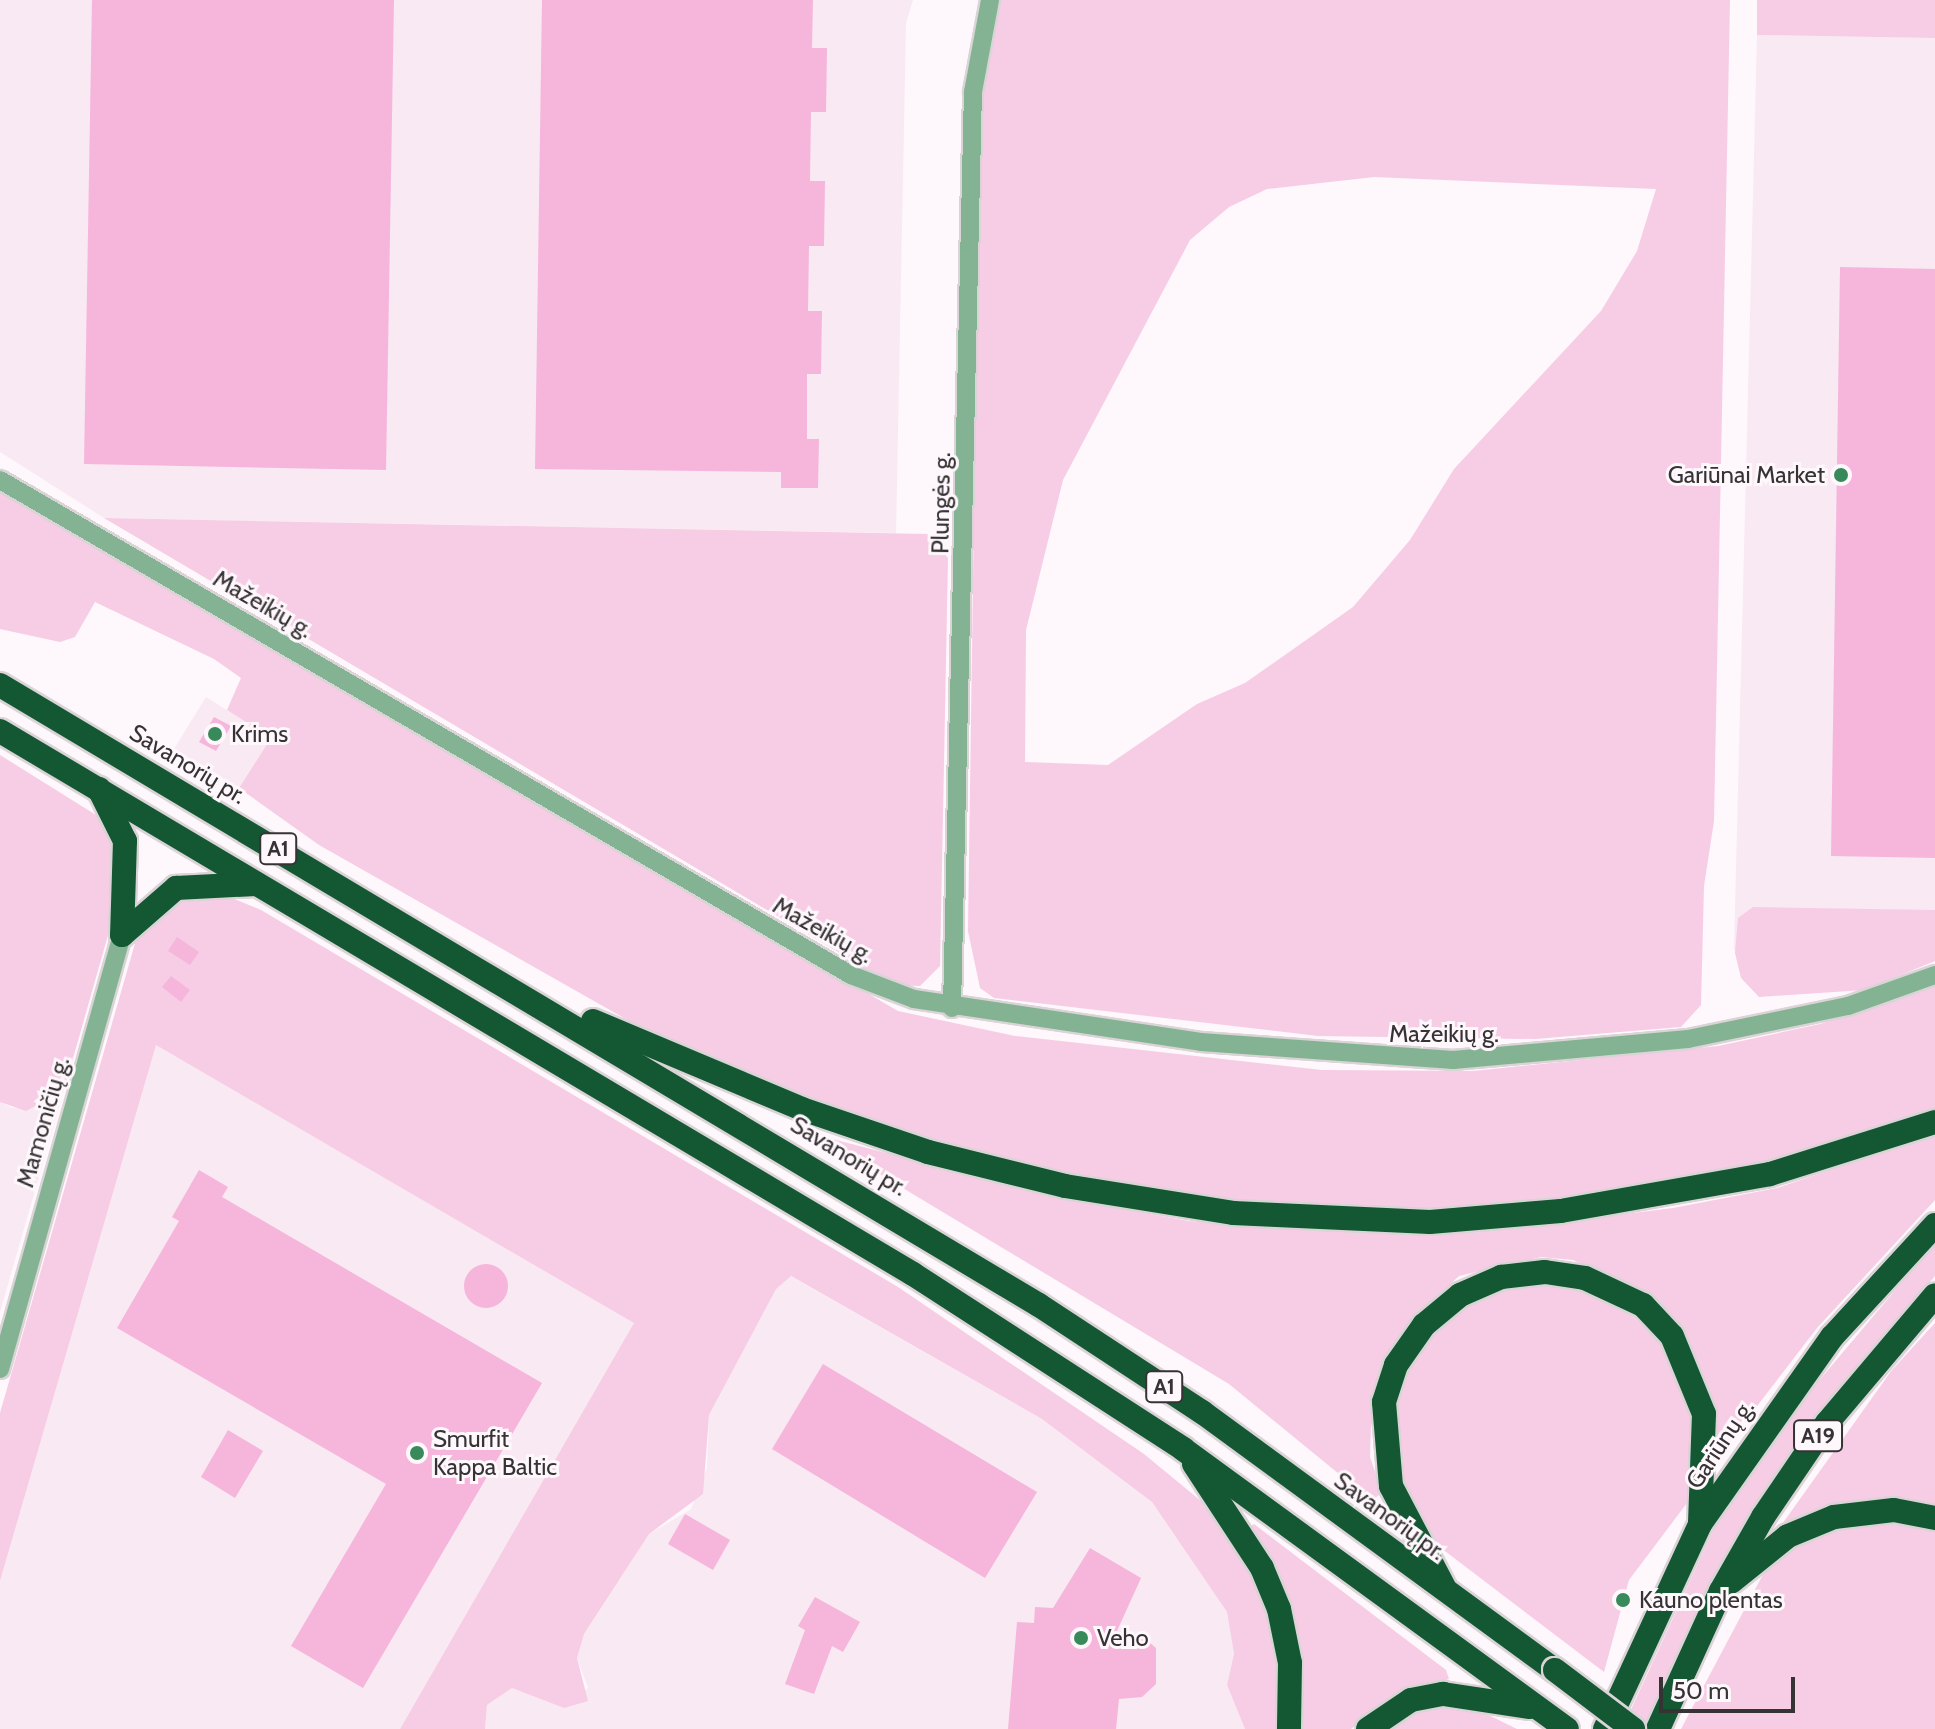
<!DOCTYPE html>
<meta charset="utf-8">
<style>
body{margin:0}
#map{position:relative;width:1935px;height:1729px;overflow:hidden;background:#fef7fb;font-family:Cabin,sans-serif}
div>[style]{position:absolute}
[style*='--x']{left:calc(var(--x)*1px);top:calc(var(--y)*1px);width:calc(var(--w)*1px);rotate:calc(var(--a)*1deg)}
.built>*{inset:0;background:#f9e9f2}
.green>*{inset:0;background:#f7cce5}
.building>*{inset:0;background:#f6b5db}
.round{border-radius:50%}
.roads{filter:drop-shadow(2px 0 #dad4d7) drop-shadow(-2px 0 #dad4d7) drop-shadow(0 2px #dad4d7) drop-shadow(0 -2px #dad4d7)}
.street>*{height:18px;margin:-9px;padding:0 9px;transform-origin:9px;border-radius:9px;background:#84b393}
.highway>*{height:24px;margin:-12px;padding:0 12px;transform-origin:12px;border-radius:12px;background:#145733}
.bridges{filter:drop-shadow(2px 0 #dad4d7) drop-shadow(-2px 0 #dad4d7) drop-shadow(0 2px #dad4d7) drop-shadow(0 -2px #dad4d7)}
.highway-bridge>*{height:24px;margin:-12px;padding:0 12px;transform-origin:12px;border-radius:12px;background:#145733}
.dots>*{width:22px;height:22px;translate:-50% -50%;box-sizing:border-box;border:4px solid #fef7fb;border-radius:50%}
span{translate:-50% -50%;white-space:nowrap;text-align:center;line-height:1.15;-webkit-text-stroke:6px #fef7fb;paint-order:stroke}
.shield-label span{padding:2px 6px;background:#fef7fb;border:2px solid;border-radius:6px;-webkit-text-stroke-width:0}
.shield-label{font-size:22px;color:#363335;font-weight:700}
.poi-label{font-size:24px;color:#363335}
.right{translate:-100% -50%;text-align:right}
.left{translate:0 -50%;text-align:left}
.street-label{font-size:24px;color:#363335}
.scale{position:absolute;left:1659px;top:1677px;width:136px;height:36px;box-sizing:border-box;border:4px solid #363335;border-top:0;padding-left:10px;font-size:24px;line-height:28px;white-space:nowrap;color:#363335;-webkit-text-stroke:6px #fef7fb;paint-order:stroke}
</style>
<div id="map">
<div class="built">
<div style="clip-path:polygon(0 0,913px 0,906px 23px,896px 533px,104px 518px,0 452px)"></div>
<div style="clip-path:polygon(1757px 35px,1935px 38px,1935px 941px,1807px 980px,1734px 950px)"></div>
<div style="clip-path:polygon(206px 697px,271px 738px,239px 788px,174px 749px)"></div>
<div style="clip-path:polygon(156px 1045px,635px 1323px,400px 1729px,0 1729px,0 1581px)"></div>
<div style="clip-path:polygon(64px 1090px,0 1312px,0 1102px,12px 1108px,47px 1105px)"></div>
<div style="clip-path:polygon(790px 1276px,1042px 1419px,1152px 1502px,1227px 1612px,1234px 1654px,1227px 1685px,1245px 1729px,485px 1729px,487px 1705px,512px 1688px,564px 1708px,588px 1688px,577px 1658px,584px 1634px,649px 1534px,691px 1509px,707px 1468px,709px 1415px,776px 1288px)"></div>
</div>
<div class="green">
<div style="clip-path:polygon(evenodd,1001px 0,1730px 0,1714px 821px,1704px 886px,1701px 1005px,1681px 1027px,1535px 1039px,1318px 1036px,994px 998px,980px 988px,968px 931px,979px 158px,982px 83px,1001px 0,1374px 177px,1656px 189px,1637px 251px,1601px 311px,1454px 469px,1410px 540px,1353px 607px,1245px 683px,1197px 704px,1108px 765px,1025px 762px,1026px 630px,1063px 480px,1190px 240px,1229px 207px,1267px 189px,1374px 177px)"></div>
<div style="clip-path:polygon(1757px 0,1935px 0,1935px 38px,1757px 35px)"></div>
<div style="clip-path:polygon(0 489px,898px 1011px,1015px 1036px,1322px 1070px,1473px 1071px,1718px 1046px,1820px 1024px,1935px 986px,1935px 1111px,1795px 1159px,1625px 1193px,1447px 1212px,1351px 1213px,1131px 1190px,920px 1141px,661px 1039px,319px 845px,239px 788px,271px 738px,227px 710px,241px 678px,214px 659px,95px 602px,75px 637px,60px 642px,0 629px)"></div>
<div style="clip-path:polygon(104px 518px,928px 534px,948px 558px,940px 966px,920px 986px,894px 985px)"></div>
<div style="clip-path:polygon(0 755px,104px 820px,114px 834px,120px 893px,64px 1090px,26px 1111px,0 1102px)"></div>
<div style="clip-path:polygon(218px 892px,261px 910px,898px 1287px,1144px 1454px,1212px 1510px,1255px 1575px,1278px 1645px,1283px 1729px,1245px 1729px,1227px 1685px,1234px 1654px,1227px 1612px,1152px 1502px,1042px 1419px,791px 1276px,776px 1289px,709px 1415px,703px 1494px,649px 1534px,584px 1634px,577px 1658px,588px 1701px,564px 1708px,512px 1688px,487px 1705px,485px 1729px,400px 1729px,634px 1323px,156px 1045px,0 1581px,0 1413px,136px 940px,178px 897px)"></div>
<div style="clip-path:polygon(1753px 907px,1935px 910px,1935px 961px,1864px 990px,1759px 997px,1741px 978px,1735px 953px,1738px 918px)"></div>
<div style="clip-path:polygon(813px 1134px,1061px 1198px,1189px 1221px,1297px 1229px,1472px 1233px,1673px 1208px,1777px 1188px,1935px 1134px,1935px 1200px,1817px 1328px,1724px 1449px,1714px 1448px,1703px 1375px,1689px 1344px,1664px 1308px,1637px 1288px,1573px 1260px,1541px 1257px,1459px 1276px,1405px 1327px,1372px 1395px,1370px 1457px,1382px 1492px,1372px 1501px,1229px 1384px)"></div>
<div style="clip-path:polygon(1935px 1243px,1935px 1276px,1814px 1422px,1648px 1729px,1622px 1729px,1714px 1529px,1774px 1434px)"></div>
<div style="clip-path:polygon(1537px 1281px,1615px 1300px,1675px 1356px,1690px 1394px,1695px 1474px,1687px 1503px,1629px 1580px,1604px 1672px,1437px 1545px,1397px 1479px,1392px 1399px,1430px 1330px,1458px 1305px,1496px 1287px)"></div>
<div style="clip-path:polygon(1935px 1323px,1935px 1506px,1875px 1498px,1803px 1516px,1775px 1534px,1892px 1370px)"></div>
<div style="clip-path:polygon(1887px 1517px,1935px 1528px,1935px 1729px,1681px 1729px,1768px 1565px,1823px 1528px)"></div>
<div style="clip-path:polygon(1254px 1524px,1446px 1670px,1449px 1679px,1392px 1698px,1351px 1729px,1297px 1729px,1249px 1528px)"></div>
<div style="clip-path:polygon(1441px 1703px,1470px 1706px,1517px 1729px,1379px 1729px)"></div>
</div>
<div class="building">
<div style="clip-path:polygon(92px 0,394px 0,386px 470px,84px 464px)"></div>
<div style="clip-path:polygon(542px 0,813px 0,812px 48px,827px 48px,826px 112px,811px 112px,810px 181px,825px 181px,824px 246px,809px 246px,808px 311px,822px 311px,821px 374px,807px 374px,807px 439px,819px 439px,818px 488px,781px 488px,781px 472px,535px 469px)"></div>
<div style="clip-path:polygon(1840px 267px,1935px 269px,1935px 858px,1831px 856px)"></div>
<div style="clip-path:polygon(214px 717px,231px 726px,216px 751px,199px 742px)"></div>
<div style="clip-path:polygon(177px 937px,199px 952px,190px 965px,168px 951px)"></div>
<div style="clip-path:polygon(171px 976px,190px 990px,181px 1002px,162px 987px)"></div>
<div style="clip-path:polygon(199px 1170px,228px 1187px,222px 1197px,542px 1383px,363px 1688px,291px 1646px,386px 1484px,117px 1328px,179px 1221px,172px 1217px)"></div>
<div class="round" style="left:464px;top:1264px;width:44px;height:44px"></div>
<div style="clip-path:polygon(823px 1364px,1037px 1492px,985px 1578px,772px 1449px)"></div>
<div style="clip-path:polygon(228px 1430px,263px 1451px,235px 1498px,201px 1477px)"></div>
<div style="clip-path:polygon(685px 1514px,730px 1540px,713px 1570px,668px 1544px)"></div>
<div style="clip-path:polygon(1090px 1548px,1141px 1578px,1117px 1631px,1142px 1636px,1156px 1648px,1156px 1684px,1142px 1697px,1119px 1699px,1116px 1729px,1008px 1729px,1017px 1622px,1034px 1623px,1035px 1607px,1053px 1608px)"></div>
<div style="clip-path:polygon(815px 1597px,860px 1622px,843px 1652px,832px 1646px,814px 1694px,785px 1684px,805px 1630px,798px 1626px)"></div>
</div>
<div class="roads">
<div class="street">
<div style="--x:0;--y:480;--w:984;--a:30.19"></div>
<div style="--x:851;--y:975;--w:67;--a:20.9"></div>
<div style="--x:914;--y:999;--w:290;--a:8.5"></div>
<div style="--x:1201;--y:1042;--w:253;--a:4.1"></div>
<div style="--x:1453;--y:1060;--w:236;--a:-5.1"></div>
<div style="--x:1688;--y:1039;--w:163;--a:-11.7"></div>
<div style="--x:1848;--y:1006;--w:92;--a:-19.6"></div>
<div style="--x:952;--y:1008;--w:916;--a:-88.69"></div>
<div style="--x:973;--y:92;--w:94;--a:-79.5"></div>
<div style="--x:0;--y:1369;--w:451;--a:-74.3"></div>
</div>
<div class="highway">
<div style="--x:0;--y:685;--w:1210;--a:30.83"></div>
<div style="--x:1039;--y:1305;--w:195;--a:33.3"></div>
<div style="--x:1202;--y:1412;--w:437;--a:36.2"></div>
<div style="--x:0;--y:731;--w:1062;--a:30.74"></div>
<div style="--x:913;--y:1274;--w:322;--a:32.9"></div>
<div style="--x:1183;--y:1449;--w:475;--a:36.1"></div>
<div style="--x:99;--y:789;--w:58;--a:63.4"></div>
<div style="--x:125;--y:841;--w:94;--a:91.8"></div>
<div style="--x:122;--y:935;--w:72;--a:-41"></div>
<div style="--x:176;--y:888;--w:80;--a:-2.9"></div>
<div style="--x:593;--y:1021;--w:227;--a:22.8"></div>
<div style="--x:802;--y:1109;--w:133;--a:18.8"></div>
<div style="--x:928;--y:1152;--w:141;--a:13.9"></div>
<div style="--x:1065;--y:1186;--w:170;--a:9.1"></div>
<div style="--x:1233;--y:1213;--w:197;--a:2.6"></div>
<div style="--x:1430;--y:1222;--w:131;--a:-4.8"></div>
<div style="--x:1561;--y:1211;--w:212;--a:-10"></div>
<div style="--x:1770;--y:1174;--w:173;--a:-17.5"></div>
<div style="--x:1194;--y:1464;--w:124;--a:56.8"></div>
<div style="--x:1262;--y:1568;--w:44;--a:67.5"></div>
<div style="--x:1279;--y:1609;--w:55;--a:78.5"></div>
<div style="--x:1290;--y:1663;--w:66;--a:90.9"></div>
<div style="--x:1731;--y:1582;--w:73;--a:-38.9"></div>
<div style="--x:1788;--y:1536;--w:50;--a:-22.4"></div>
<div style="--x:1834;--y:1517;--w:60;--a:-6.7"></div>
<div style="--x:1894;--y:1510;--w:42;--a:11"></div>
<div style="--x:1444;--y:1587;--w:114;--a:-117.7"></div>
<div style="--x:1391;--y:1486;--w:84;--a:-94.8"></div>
<div style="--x:1384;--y:1402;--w:39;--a:-72"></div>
<div style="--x:1396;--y:1365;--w:49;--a:-55"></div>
<div style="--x:1424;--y:1325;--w:47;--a:-39.8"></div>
<div style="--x:1460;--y:1295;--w:45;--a:-23.7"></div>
<div style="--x:1501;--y:1277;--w:44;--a:-6.5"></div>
<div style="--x:1545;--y:1272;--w:40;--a:8.5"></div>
<div style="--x:1585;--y:1278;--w:64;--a:25"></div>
<div style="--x:1643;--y:1305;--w:42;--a:46.9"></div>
<div style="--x:1672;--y:1336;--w:84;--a:67.7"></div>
<div style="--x:1704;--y:1414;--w:110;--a:92.1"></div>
<div style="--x:1368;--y:1729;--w:52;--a:-34"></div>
<div style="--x:1411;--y:1700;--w:33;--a:-11"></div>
<div style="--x:1443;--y:1694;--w:88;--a:8.5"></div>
<div style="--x:1605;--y:1729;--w:226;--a:-65.1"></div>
<div style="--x:1700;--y:1524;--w:229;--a:-54.8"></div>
<div style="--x:1832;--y:1337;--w:152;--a:-47.4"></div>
<div style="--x:1658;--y:1729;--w:152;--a:-65.5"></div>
<div style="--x:1721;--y:1591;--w:85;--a:-60.4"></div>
<div style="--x:1763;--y:1517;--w:114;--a:-55.8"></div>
<div style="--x:1827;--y:1423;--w:167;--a:-49.8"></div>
</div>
</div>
<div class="bridges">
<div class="highway-bridge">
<div style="--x:1555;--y:1670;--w:98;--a:37.1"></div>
</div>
</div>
<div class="dots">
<div style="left:1841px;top:475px;background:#398a5a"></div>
<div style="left:215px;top:734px;background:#398a5a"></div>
<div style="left:417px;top:1453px;background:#398a5a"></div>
<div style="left:1623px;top:1600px;background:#398a5a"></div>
<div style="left:1081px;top:1638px;background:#398a5a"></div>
</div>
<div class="shield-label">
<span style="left:278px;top:849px">A1</span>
<span style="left:1164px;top:1387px">A1</span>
<span style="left:1818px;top:1436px">A19</span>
</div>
<div class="poi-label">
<span class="right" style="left:1825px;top:475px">Gariūnai Market</span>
<span class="left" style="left:231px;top:734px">Krims</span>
<span class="left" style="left:433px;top:1453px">Smurfit<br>Kappa Baltic</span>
<span class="left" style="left:1639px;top:1600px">Kauno plentas</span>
<span class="left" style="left:1097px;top:1638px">Veho</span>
</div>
<div class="street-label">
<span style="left:941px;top:503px;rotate:-89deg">Plungės g.</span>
<span style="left:263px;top:604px;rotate:30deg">Mažeikių g.</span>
<span style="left:188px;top:764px;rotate:31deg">Savanorių pr.</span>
<span style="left:823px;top:930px;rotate:29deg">Mažeikių g.</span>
<span style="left:1444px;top:1034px">Mažeikių g.</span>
<span style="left:43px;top:1122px;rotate:-74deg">Mamoničių g.</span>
<span style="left:849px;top:1156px;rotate:31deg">Savanorių pr.</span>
<span style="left:1720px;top:1444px;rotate:-56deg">Gariūnų g.</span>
<span style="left:1390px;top:1516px;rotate:36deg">Savanorių pr.</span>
</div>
<div class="scale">50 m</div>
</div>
